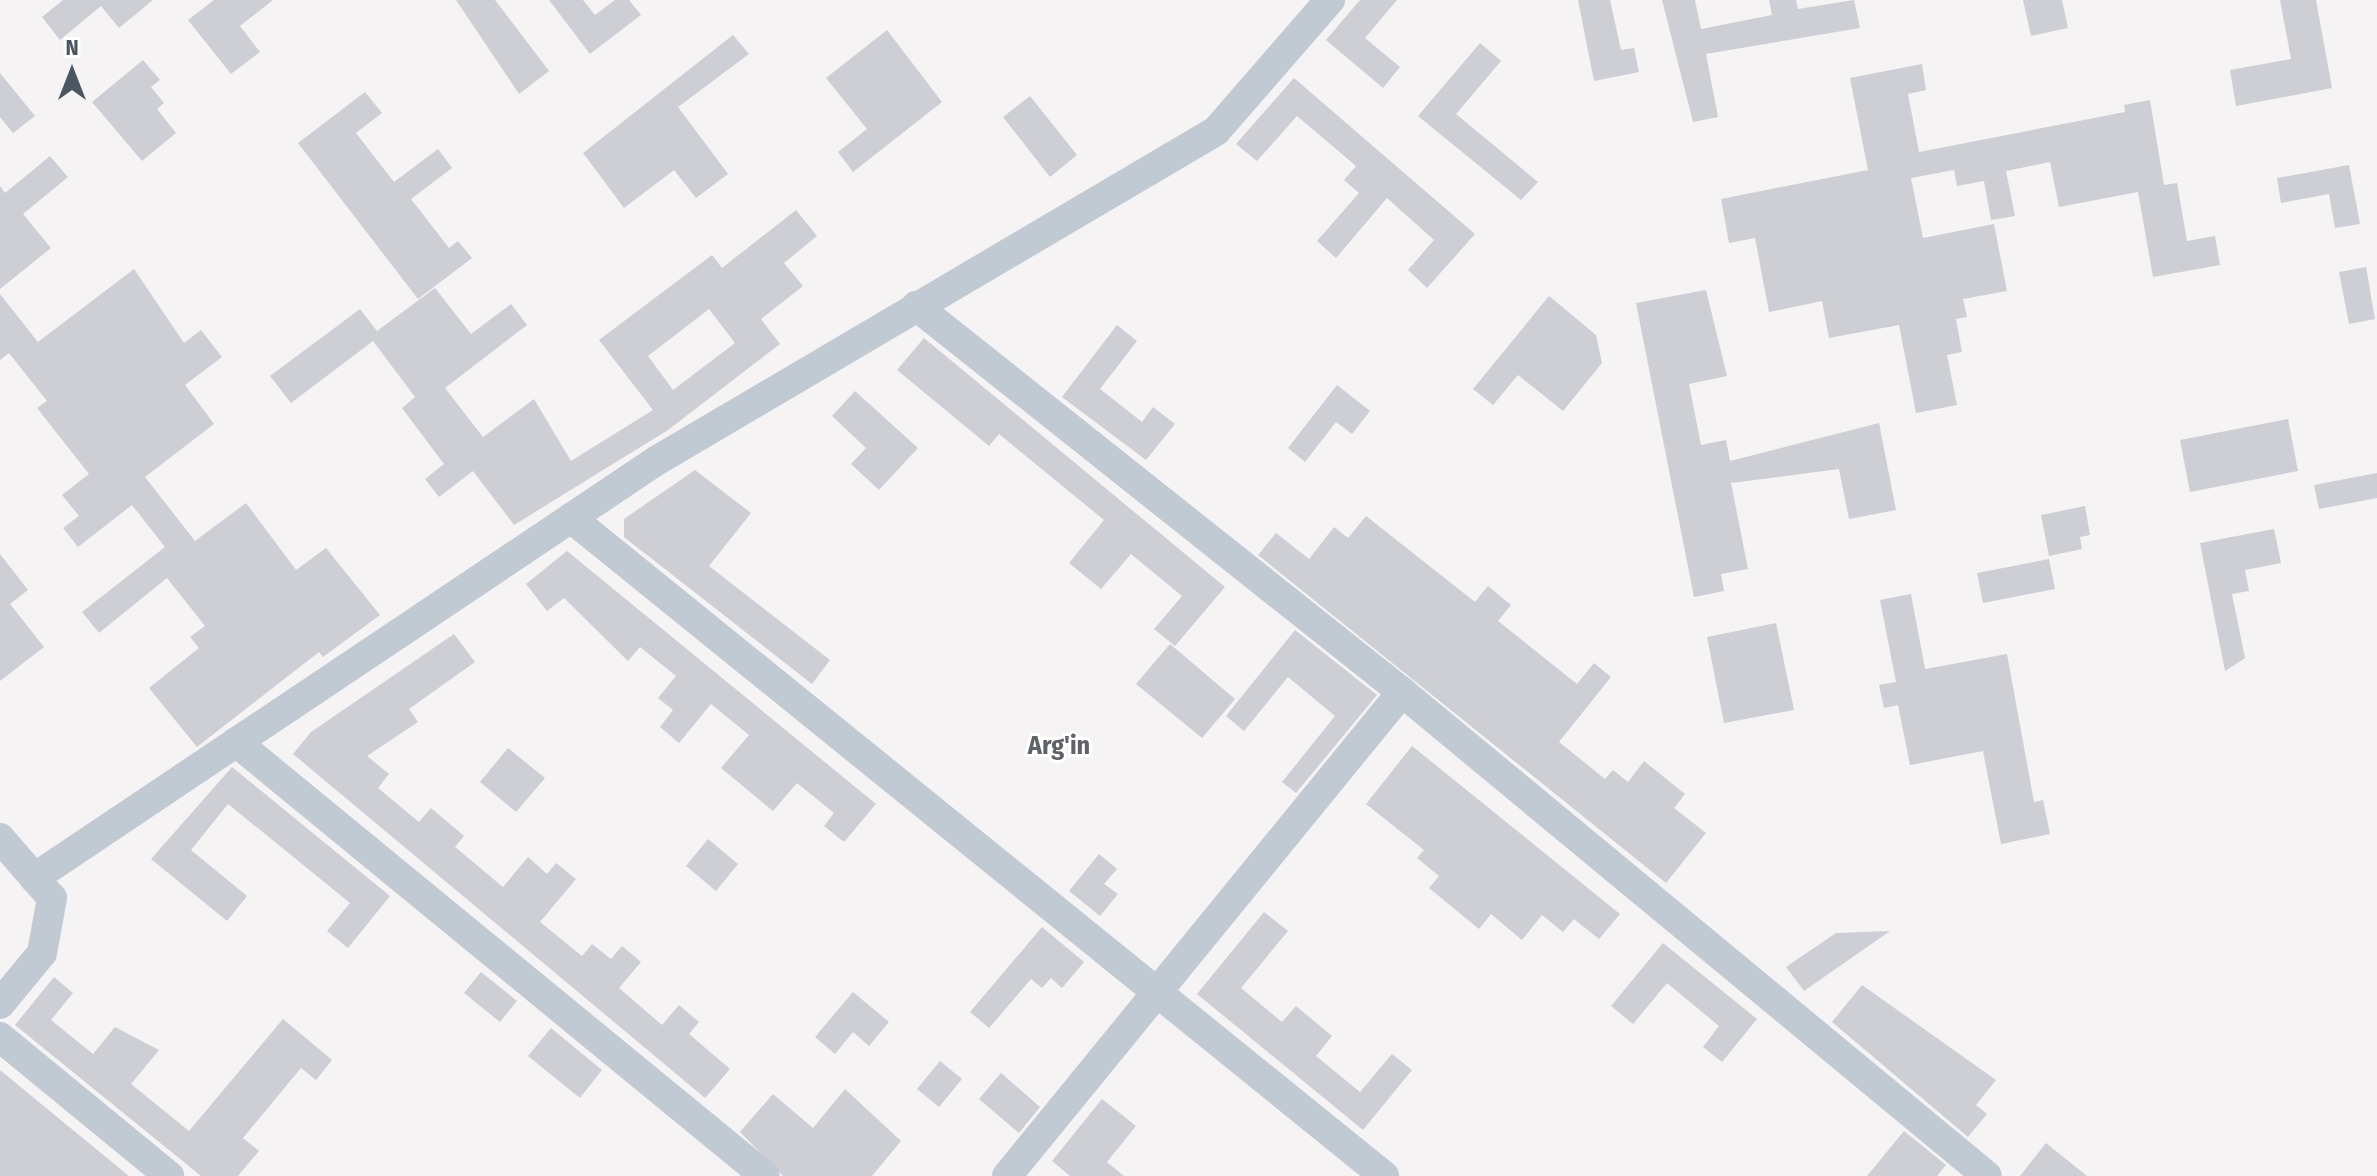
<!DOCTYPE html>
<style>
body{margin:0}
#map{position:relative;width:2377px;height:1176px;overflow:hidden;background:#f5f3f3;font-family:"Fira Sans Condensed",sans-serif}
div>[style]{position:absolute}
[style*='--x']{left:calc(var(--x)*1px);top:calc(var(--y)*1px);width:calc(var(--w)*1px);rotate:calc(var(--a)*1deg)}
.building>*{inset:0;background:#cdcfd5}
.minor>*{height:30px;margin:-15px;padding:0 15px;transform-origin:15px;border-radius:15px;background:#c1cad2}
span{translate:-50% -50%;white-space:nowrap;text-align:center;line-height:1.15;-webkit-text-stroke:6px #fff;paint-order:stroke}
.quarter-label{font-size:26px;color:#5f6368;font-weight:700}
.north{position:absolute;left:32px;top:32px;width:80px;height:80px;-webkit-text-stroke:6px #fff;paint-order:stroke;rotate:0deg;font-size:22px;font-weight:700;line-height:32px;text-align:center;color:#4a5661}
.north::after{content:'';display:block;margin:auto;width:28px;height:36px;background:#4a5661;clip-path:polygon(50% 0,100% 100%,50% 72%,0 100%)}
</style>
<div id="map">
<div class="building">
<div style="clip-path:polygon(63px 0,153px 0,119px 28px,101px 6px,60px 40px,42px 17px)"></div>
<div style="clip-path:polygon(214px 0,273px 0,240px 26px,260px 52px,231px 74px,188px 20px)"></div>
<div style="clip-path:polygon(456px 0,495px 0,549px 71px,519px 94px)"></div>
<div style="clip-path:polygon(549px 0,583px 0,595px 15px,615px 0,629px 0,641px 15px,590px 54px)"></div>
<div style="clip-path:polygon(1360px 0,1397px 0,1365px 38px,1400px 67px,1383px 88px,1326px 40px)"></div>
<div style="clip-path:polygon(1578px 0,1610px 0,1621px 50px,1634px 48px,1639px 72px,1594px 81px)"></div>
<div style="clip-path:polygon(1662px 0,1695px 0,1701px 29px,1772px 15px,1769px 0,1796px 0,1798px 9px,1854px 0,1860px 28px,1706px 54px,1718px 117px,1693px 122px)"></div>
<div style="clip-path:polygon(2023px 0,2062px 0,2068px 28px,2031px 36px)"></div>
<div style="clip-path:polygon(2280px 0,2316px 0,2332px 88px,2236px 106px,2230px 70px,2291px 59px)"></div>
<div style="clip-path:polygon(887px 30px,942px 102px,853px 172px,838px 152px,867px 129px,826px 78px)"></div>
<div style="clip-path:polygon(733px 35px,749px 54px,678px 107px,728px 174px,696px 198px,674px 170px,624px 208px,583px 153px)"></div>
<div style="clip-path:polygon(1480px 43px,1501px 61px,1456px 114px,1538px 182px,1521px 200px,1418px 116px)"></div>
<div style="clip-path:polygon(143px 60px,160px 80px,151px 87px,164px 103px,157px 109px,176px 133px,142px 161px,92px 102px)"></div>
<div style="clip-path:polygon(1922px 64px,1926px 90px,1908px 94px,1919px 152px,2125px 112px,2124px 105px,2150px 100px,2164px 185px,2177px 183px,2187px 241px,2215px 236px,2220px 265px,2153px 277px,2138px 192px,2059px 207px,2050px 162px,2006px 171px,2015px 216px,1991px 220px,1984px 181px,1957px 186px,1954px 170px,1911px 178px,1923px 238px,1994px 224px,2007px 291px,1963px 299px,1967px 317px,1956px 319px,1962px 352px,1947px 355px,1957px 405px,1916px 413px,1899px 325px,1829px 338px,1822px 301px,1769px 312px,1755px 238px,1729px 243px,1721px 199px,1868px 170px,1850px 78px)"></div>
<div style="clip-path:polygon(0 73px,35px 116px,13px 133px,0 117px)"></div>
<div style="clip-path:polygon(1294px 78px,1475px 234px,1427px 288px,1408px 270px,1434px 240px,1387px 198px,1336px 258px,1317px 241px,1359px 193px,1344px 180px,1356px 166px,1297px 116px,1257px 161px,1236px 144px)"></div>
<div style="clip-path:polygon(365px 92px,382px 113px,356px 133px,394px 182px,438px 149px,452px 168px,411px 199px,449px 248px,458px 241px,472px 258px,418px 299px,298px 143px)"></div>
<div style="clip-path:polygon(1030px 96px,1077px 155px,1050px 177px,1003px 117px)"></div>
<div style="clip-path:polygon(50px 156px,68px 177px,23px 214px,51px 248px,0 289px,0 186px,5px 193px)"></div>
<div style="clip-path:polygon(2349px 165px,2360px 224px,2335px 228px,2329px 194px,2281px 203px,2277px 178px)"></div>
<div style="clip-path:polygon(evenodd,796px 210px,817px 236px,784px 263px,803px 286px,761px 319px,780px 344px,668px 430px,514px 525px,473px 471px,439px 497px,425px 479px,444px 464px,402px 408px,415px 397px,373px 341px,291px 403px,270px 376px,360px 309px,377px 331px,435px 288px,471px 334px,511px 304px,527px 325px,445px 388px,483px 437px,534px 399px,571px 461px,653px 410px,599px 340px,712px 255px,722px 268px,796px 210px,709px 309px,735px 343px,673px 390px,648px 356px,709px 309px)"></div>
<div style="clip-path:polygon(2366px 267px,2375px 319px,2349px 324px,2339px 272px)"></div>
<div style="clip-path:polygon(134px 269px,184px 343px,201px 330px,222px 357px,185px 385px,214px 424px,145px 477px,195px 541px,246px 503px,296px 570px,326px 548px,380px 615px,323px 657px,319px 652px,197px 747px,149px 688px,199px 648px,190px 637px,205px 626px,167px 578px,99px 633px,82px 612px,165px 547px,132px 505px,78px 547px,63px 528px,79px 516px,62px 495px,89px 474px,37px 408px,47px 401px,9px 353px,0 360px,0 294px,38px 342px)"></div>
<div style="clip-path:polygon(1706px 290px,1727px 376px,1689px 384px,1701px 445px,1726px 440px,1730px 461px,1879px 423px,1896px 510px,1849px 519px,1839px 469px,1731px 483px,1748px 569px,1721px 574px,1724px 591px,1694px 597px,1636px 303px)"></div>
<div style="clip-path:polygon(1549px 296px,1596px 335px,1602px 363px,1563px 411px,1518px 375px,1493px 405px,1473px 389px)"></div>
<div style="clip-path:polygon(1117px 325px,1137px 341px,1100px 389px,1142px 422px,1153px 407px,1175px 424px,1146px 460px,1062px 397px)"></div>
<div style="clip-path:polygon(924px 338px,1225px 587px,1175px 646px,1154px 629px,1182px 596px,1131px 554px,1101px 589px,1069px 563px,1104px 520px,999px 434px,989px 446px,897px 370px)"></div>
<div style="clip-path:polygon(1337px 385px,1370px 411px,1352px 434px,1336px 422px,1305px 462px,1288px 448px)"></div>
<div style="clip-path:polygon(855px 391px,918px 448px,879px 490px,851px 464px,866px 448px,832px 416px)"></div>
<div style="clip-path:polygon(2288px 419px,2298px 471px,2190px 492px,2180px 440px)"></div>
<div style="clip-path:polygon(695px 470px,751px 513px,709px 566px,830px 660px,812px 684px,624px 537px,624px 519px)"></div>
<div style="clip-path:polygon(2377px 473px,2377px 498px,2319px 509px,2314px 485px)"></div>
<div style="clip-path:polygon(2085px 506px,2090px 535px,2080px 537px,2082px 549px,2049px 556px,2041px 515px)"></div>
<div style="clip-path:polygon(1366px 516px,1475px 602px,1488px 586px,1511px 605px,1498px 621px,1577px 684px,1594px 663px,1611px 677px,1559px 742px,1605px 779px,1613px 770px,1628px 782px,1644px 761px,1685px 794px,1674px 808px,1706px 833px,1666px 883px,1258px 555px,1276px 533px,1309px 559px,1334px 527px,1348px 538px)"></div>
<div style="clip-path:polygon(2274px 529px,2281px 563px,2245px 570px,2249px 591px,2232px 594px,2245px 658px,2225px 671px,2200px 543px)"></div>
<div style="clip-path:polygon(567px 551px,876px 804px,844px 842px,824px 826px,834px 813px,797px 783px,773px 811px,721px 768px,749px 735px,711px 704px,679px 743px,660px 727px,673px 710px,658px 698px,676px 676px,640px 647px,628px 661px,564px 598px,547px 611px,526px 584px)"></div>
<div style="clip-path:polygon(0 554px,28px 590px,10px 604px,44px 647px,0 681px)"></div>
<div style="clip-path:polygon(2049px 559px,2055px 589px,1983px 603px,1977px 573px)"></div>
<div style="clip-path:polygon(1911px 594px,1925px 669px,2007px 654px,2034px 802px,2043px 800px,2050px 834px,2001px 844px,1983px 751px,1910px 765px,1898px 705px,1884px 708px,1879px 685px,1896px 682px,1880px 600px)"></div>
<div style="clip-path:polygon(1776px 623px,1794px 710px,1724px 723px,1707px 637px)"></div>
<div style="clip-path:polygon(1295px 630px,1377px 695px,1296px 793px,1282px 782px,1335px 716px,1288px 677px,1244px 731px,1226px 716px)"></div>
<div style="clip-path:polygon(454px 634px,475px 662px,409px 709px,418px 722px,367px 756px,389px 774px,378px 788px,419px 822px,431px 808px,464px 836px,455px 847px,503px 887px,528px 857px,547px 874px,556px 863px,576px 879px,540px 922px,582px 956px,592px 944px,611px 959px,622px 946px,641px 962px,619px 988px,662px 1025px,679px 1005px,699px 1022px,689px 1034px,730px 1069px,705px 1098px,293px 754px,311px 732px)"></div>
<div style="clip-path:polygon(1170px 644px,1235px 699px,1202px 738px,1136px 684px)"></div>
<div style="clip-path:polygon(1412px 746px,1620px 914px,1599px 939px,1574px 919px,1563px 932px,1542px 915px,1522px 940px,1491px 914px,1479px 929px,1429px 888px,1439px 876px,1417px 858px,1424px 850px,1366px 804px)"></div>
<div style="clip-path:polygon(508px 748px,545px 778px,516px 812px,480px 782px)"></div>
<div style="clip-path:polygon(232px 767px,390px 896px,348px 948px,327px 931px,350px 903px,228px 804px,191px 850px,247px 896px,227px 921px,151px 859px)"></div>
<div style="clip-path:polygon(708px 839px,738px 864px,716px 891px,686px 866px)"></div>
<div style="clip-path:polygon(1099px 854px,1117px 869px,1104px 884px,1118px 894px,1100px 916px,1069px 891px)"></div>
<div style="clip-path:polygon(1264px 912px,1288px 931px,1241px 988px,1282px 1022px,1296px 1006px,1332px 1036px,1316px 1056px,1360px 1092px,1392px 1054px,1412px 1070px,1363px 1130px,1197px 994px)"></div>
<div style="clip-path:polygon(1042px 927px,1084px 962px,1062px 988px,1051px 978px,1042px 988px,1031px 979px,989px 1028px,970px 1012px)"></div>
<div style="clip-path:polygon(1890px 931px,1804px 991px,1786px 967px,1836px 933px)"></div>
<div style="clip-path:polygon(1663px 943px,1757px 1019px,1722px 1062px,1703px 1047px,1719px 1026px,1667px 983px,1633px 1024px,1611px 1006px)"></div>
<div style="clip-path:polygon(481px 972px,517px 1001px,500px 1022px,464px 993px)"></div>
<div style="clip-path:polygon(54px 977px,73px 993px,51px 1020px,93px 1054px,115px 1027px,159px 1050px,131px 1084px,189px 1131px,283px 1019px,332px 1060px,316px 1080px,301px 1068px,243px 1138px,259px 1151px,238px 1176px,201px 1176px,15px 1025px)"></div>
<div style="clip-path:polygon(1862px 985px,1996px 1080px,1976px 1105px,1987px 1114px,1968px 1137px,1832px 1022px)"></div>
<div style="clip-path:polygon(853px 992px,889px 1022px,869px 1046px,853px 1032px,835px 1054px,815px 1037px)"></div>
<div style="clip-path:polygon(551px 1028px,602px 1070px,580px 1098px,528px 1056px)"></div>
<div style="clip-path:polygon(940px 1061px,962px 1079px,939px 1107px,917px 1089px)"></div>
<div style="clip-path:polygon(0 1070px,68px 1126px,129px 1176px,0 1176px)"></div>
<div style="clip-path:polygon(1001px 1073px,1040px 1107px,1019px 1133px,979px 1099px)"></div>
<div style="clip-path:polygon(845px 1089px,901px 1141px,872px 1176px,783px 1176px,740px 1132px,773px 1094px,813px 1128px)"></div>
<div style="clip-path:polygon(1102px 1099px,1136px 1126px,1107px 1162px,1124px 1176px,1070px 1176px,1052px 1161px)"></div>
<div style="clip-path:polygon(1904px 1131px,1946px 1165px,1937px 1176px,1867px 1176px)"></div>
<div style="clip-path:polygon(2046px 1143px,2087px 1176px,2020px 1176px)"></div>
</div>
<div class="minor">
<div style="--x:916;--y:306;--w:621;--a:38.46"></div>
<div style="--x:1402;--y:692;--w:759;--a:39.6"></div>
<div style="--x:571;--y:518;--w:1046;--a:38.98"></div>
<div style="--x:236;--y:742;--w:684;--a:39.37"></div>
<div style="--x:0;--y:838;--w:79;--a:49.1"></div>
<div style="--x:52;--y:898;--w:56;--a:100.3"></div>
<div style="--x:42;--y:953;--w:66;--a:129.5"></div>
<div style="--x:34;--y:878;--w:749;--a:-33.84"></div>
<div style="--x:656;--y:461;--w:650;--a:-30.51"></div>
<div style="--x:1216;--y:131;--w:174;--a:-49"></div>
<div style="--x:0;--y:1037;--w:219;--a:39.4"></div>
<div style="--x:1007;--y:1176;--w:625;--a:-50.78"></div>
</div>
<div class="quarter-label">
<span style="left:1059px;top:746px">Arg'in</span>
</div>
<div class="north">N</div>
</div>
